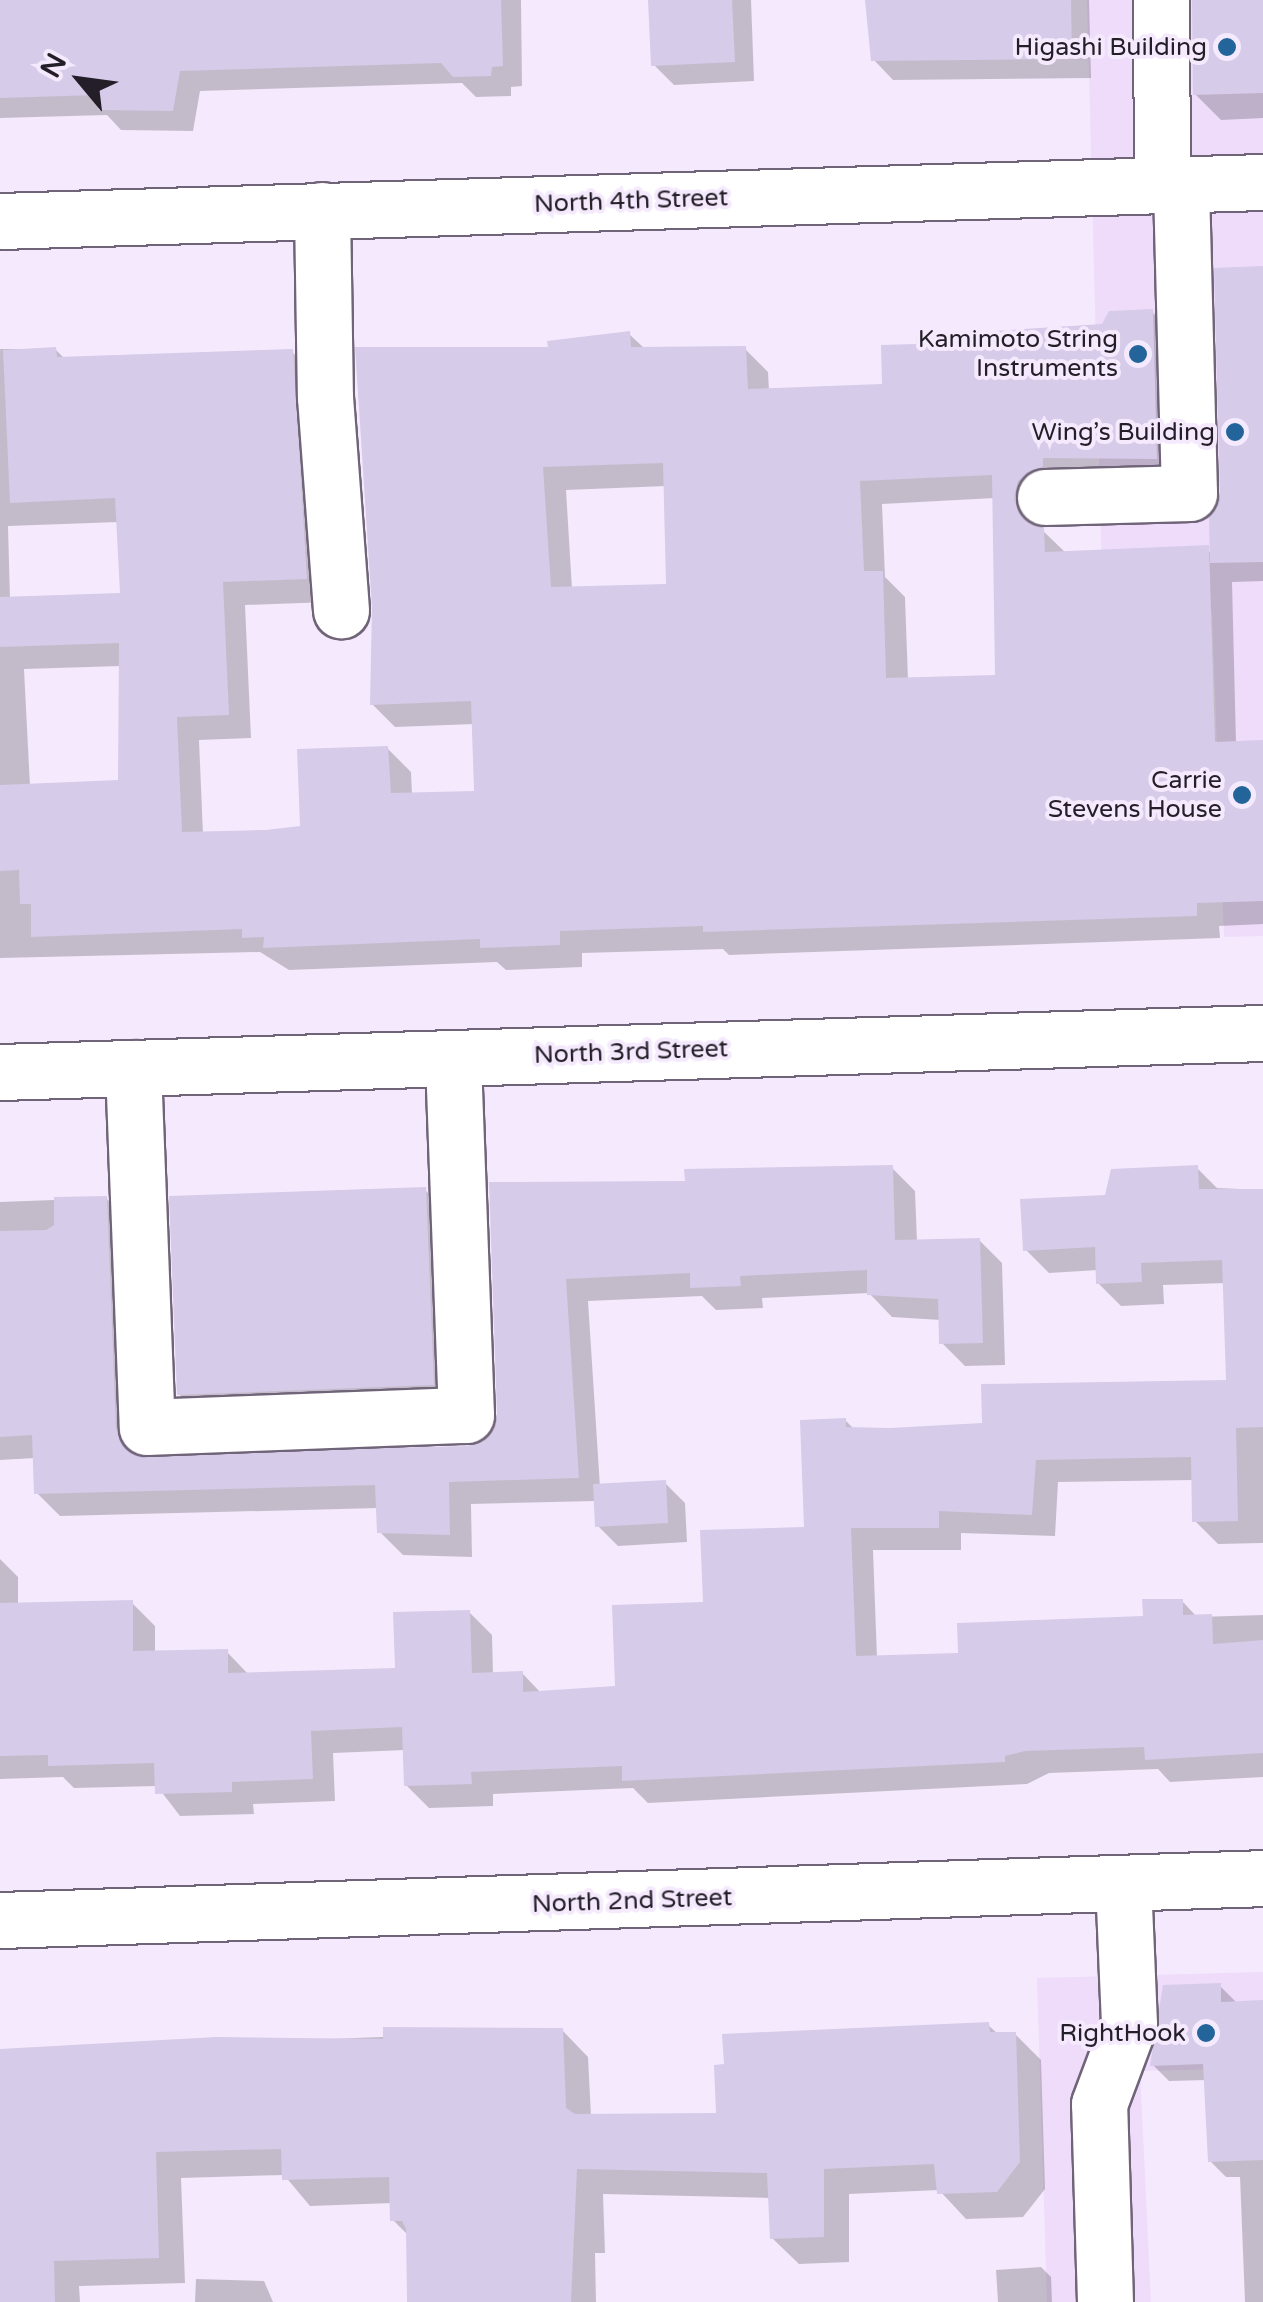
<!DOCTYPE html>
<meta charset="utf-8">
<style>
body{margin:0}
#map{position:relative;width:1263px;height:2302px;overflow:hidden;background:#f5eafd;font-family:"Varela Round",sans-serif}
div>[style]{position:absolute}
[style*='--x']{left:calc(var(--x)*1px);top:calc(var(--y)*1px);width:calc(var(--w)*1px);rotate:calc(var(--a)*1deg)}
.built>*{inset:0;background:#eedcfa}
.shadow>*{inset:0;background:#0003}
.building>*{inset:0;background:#d6cbe9}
.roads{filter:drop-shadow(2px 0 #706478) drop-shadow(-2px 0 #706478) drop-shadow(0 2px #706478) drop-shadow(0 -2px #706478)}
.minor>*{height:55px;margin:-27.5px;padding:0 27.5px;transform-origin:27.5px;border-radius:27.5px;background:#fff}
.major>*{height:55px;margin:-27.5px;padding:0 27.5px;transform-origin:27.5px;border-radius:27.5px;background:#fff}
.dots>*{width:28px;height:28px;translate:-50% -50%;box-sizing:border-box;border:5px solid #f5eafd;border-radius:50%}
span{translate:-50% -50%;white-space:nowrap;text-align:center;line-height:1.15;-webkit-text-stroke:8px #f5eafd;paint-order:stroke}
.poi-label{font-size:25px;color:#231e27}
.right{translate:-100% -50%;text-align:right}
.street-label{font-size:25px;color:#231e27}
.north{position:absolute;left:30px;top:30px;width:100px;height:100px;-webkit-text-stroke:8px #f5eafd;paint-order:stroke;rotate:299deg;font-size:28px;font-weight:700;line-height:40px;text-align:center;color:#231e27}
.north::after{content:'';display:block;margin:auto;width:35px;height:45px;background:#231e27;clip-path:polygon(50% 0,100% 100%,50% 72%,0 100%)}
</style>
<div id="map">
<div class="built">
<div style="clip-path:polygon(1087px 0,1263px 0,1263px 936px,1224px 937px,1212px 611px,1103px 614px)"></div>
<div style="clip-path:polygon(1263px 1972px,1263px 2068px,1140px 2071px,1151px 2302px,1047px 2302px,1037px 1978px)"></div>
</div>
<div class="shadow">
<div style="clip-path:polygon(0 0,521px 0,522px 86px,511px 87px,511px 96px,476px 97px,462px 83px,200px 91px,193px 131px,121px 130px,107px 115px,0 118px)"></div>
<div style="clip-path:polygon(651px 0,751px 0,754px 81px,674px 85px,654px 65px)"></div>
<div style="clip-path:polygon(870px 0,1089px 0,1091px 78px,893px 80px,873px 59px)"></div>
<div style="clip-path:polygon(1194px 0,1263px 0,1263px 118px,1221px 120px,1195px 94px)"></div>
<div style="clip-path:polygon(evenodd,1263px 269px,1263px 581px,1232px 582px,1236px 744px,1263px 742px,1263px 924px,1219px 926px,1220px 938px,729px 955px,723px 949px,582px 953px,582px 967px,506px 970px,497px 962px,289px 970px,260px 952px,0 958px,0 349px,55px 349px,65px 359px,292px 352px,315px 375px,329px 602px,245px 605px,251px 738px,199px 740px,203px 834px,302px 828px,387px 748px,411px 772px,412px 795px,477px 793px,475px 724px,395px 727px,372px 704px,550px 350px,629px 334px,645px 349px,745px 349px,768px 372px,769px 391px,885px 387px,1152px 312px,1175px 335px,1179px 481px,1039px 506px,1040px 528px,1067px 554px,1212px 552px,1263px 269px,666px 486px,669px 586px,572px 589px,566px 490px,666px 486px,1263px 269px,995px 498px,998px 677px,908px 680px,905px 597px,885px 577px,882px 504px,995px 498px,1263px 269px,119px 522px,122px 595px,10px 599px,8px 526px,119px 522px,1263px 269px,121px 666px,121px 783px,30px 786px,24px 669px,121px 666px)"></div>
<div style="clip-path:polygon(892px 1168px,915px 1191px,917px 1242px,979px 1240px,1002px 1263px,1005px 1365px,965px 1366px,942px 1343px,941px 1320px,892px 1317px,869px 1293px,762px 1298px,763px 1308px,716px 1310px,702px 1296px,588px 1301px,600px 1487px,665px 1483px,685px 1503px,687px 1542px,618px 1546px,598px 1526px,596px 1501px,471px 1504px,472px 1557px,403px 1555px,380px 1532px,379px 1508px,60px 1516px,37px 1493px,35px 1458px,0 1460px,0 1202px,106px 1198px,129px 1221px,140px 1456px,468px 1449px,485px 1443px,500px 1414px,491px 1185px,687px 1183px)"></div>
<div style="clip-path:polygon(1197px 1168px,1217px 1188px,1263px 1190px,1263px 1543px,1218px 1544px,1195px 1521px,1194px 1480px,1058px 1482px,1055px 1536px,961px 1533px,961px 1550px,873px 1550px,877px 1658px,960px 1655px,1145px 1618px,1182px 1601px,1197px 1617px,1263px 1615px,1263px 1777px,1170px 1782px,1158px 1769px,1049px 1773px,1027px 1784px,648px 1803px,633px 1788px,493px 1794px,493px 1806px,429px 1808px,406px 1785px,405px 1750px,333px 1753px,335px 1801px,253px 1804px,254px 1814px,180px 1816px,157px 1786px,74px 1788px,63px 1777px,0 1779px,0 1559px,18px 1577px,18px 1605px,132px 1603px,155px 1626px,155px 1653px,227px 1652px,249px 1675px,398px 1670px,469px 1612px,492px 1635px,493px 1674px,522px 1673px,541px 1693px,618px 1688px,705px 1604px,807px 1529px,845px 1420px,855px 1430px,984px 1425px,1229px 1382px,1226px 1283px,1163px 1285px,1164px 1304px,1121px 1306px,1098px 1283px,1098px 1270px,1049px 1273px,1026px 1250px,1107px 1197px)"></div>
<div style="clip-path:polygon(425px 1190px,454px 1219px,461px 1413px,208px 1422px,179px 1394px)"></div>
<div style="clip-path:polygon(1220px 1986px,1236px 2002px,1263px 2003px,1263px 2302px,1245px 2302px,1240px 2177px,1226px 2177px,1210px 2161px,1207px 2080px,1169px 2081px,1153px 2065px)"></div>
<div style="clip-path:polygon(988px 2025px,998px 2034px,1015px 2034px,1041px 2060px,1045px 2189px,1023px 2217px,966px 2219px,939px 2190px,849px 2194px,849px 2262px,799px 2264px,772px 2238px,771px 2198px,603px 2194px,605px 2253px,595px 2253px,596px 2302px,408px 2302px,408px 2235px,393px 2220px,393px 2203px,310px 2206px,284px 2175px,181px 2178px,185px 2283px,79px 2286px,80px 2302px,0 2302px,0 2052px,562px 2030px,588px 2057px,591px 2116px,719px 2115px)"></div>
<div style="clip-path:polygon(1041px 2267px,1051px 2277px,1052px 2302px,998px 2302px,996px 2270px)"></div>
<div style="clip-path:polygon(196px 2279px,264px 2281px,273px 2302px,195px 2302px)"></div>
</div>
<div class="building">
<div style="clip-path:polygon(0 0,501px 0,503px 66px,492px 67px,491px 76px,453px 77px,441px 63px,180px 71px,173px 111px,98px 110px,98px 95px,0 98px)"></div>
<div style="clip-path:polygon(648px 0,732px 0,735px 62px,651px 66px)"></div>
<div style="clip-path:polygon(865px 0,1071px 0,1072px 59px,871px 61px)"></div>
<div style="clip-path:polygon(1192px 0,1263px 0,1263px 93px,1193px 95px)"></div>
<div style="clip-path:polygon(1263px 266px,1263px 562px,1210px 563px,1209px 516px,1220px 492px,1214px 268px)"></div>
<div style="clip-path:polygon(evenodd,1153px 309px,1157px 459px,1043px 458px,1043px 466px,1018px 481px,1014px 499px,1019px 514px,1044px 528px,1045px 552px,1209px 545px,1215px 742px,1263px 740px,1263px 901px,1197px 903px,1197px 916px,703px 932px,703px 926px,560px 931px,560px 945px,480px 948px,480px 939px,263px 948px,264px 937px,242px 938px,242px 929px,31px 937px,31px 904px,20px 904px,19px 870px,0 871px,0 785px,118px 780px,119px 643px,0 647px,0 597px,120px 593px,115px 498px,10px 503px,3px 350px,56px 347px,57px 357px,293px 349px,307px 579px,223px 582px,229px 715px,177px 717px,182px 832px,266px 830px,300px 826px,297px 749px,388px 746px,391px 793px,474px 791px,471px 701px,370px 705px,372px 608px,355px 347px,548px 347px,547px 341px,630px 331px,631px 347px,746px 346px,748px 389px,882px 384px,881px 345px,916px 344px,916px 336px,1102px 324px,1109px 311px,1153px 309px,663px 463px,666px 584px,551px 587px,543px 467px,663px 463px,1153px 309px,992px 475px,995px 675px,886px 678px,883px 571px,864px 571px,860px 481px,992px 475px)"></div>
<div style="clip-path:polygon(893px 1165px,895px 1240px,980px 1238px,983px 1343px,939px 1344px,938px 1299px,867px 1295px,867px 1270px,740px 1276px,741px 1286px,690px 1288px,690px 1273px,566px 1279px,579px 1478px,449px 1482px,450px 1535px,377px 1533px,375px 1485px,34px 1494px,32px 1435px,0 1437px,0 1231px,46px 1230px,54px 1225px,54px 1197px,107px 1196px,116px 1428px,132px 1454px,467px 1446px,483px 1441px,497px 1414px,489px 1182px,685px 1181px,684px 1169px)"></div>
<div style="clip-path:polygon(1198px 1165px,1199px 1189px,1263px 1189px,1263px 1427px,1236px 1428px,1238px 1521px,1192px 1522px,1191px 1457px,1036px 1460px,1032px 1515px,939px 1511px,939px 1528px,851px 1528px,856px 1656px,958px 1653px,957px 1623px,1143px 1616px,1142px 1599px,1183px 1599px,1183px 1615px,1212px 1614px,1213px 1644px,1263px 1640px,1263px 1753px,1145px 1760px,1144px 1747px,1025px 1751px,1005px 1756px,1005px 1762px,622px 1781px,622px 1766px,471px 1772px,472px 1784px,404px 1786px,402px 1727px,311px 1731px,313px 1779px,232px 1782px,232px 1792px,155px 1794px,154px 1763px,48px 1766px,48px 1755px,0 1756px,0 1603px,133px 1600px,133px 1651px,228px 1649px,228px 1673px,395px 1668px,393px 1612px,470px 1610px,472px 1673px,523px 1671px,523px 1692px,615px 1686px,612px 1605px,703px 1602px,700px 1530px,804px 1527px,800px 1420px,846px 1418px,846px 1427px,890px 1428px,982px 1423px,981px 1384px,1226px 1380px,1222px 1260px,1141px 1263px,1142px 1282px,1096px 1284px,1095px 1247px,1023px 1251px,1020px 1199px,1105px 1195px,1111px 1169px)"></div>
<div style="clip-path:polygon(426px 1187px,434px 1385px,177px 1395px,169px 1196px)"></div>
<div style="clip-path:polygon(666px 1480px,668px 1523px,595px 1527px,593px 1484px)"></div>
<div style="clip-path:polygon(1221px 1983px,1221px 2002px,1263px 2000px,1263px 2160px,1208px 2162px,1203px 2064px,1150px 2066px,1163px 1985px)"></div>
<div style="clip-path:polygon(989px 2022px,990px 2032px,1016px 2032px,1020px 2162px,997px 2192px,937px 2194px,934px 2164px,824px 2169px,824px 2237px,770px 2239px,767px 2173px,577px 2169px,571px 2302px,407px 2302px,406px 2229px,402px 2221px,390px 2221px,389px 2177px,282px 2180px,281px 2149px,156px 2152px,159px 2258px,54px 2261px,55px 2302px,0 2302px,0 2049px,216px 2037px,383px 2039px,383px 2027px,563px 2028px,566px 2108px,575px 2114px,716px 2113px,714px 2065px,724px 2064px,722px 2034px)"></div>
</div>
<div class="roads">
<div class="minor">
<div style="--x:1161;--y:0;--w:185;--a:89.7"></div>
<div style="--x:322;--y:210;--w:187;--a:89.1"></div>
<div style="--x:325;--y:397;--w:214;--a:85.7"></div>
<div style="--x:1045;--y:497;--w:144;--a:-1.6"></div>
<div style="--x:1189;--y:493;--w:309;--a:-91.5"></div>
<div style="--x:133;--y:1068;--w:359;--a:87.8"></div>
<div style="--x:147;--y:1427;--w:319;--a:-2.2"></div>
<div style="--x:466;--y:1415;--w:357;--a:-92.1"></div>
<div style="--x:0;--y:1072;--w:1264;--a:-1.77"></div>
<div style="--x:0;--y:1920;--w:1264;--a:-1.9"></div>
<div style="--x:1105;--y:2302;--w:198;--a:-91.7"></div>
<div style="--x:1099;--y:2104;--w:85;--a:-69.4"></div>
<div style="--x:1129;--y:2024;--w:141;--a:-92.4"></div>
</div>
<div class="major">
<div style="--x:0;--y:221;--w:1264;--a:-1.77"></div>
</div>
</div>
<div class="dots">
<div style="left:1227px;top:47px;background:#23649a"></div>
<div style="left:1138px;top:354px;background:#23649a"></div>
<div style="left:1235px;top:432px;background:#23649a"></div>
<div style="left:1242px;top:795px;background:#23649a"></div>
<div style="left:1206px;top:2033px;background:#23649a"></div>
</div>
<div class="poi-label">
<span class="right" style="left:1207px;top:47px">Higashi Building</span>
<span class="right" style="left:1118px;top:354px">Kamimoto String<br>Instruments</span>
<span class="right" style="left:1215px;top:432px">Wing’s Building</span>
<span class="right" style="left:1222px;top:795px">Carrie<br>Stevens House</span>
<span class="right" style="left:1186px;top:2033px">RightHook</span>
</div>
<div class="street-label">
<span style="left:631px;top:201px;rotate:-2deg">North 4th Street</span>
<span style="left:631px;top:1052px;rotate:-2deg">North 3rd Street</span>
<span style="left:632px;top:1901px;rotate:-2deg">North 2nd Street</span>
</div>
<div class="north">N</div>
</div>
